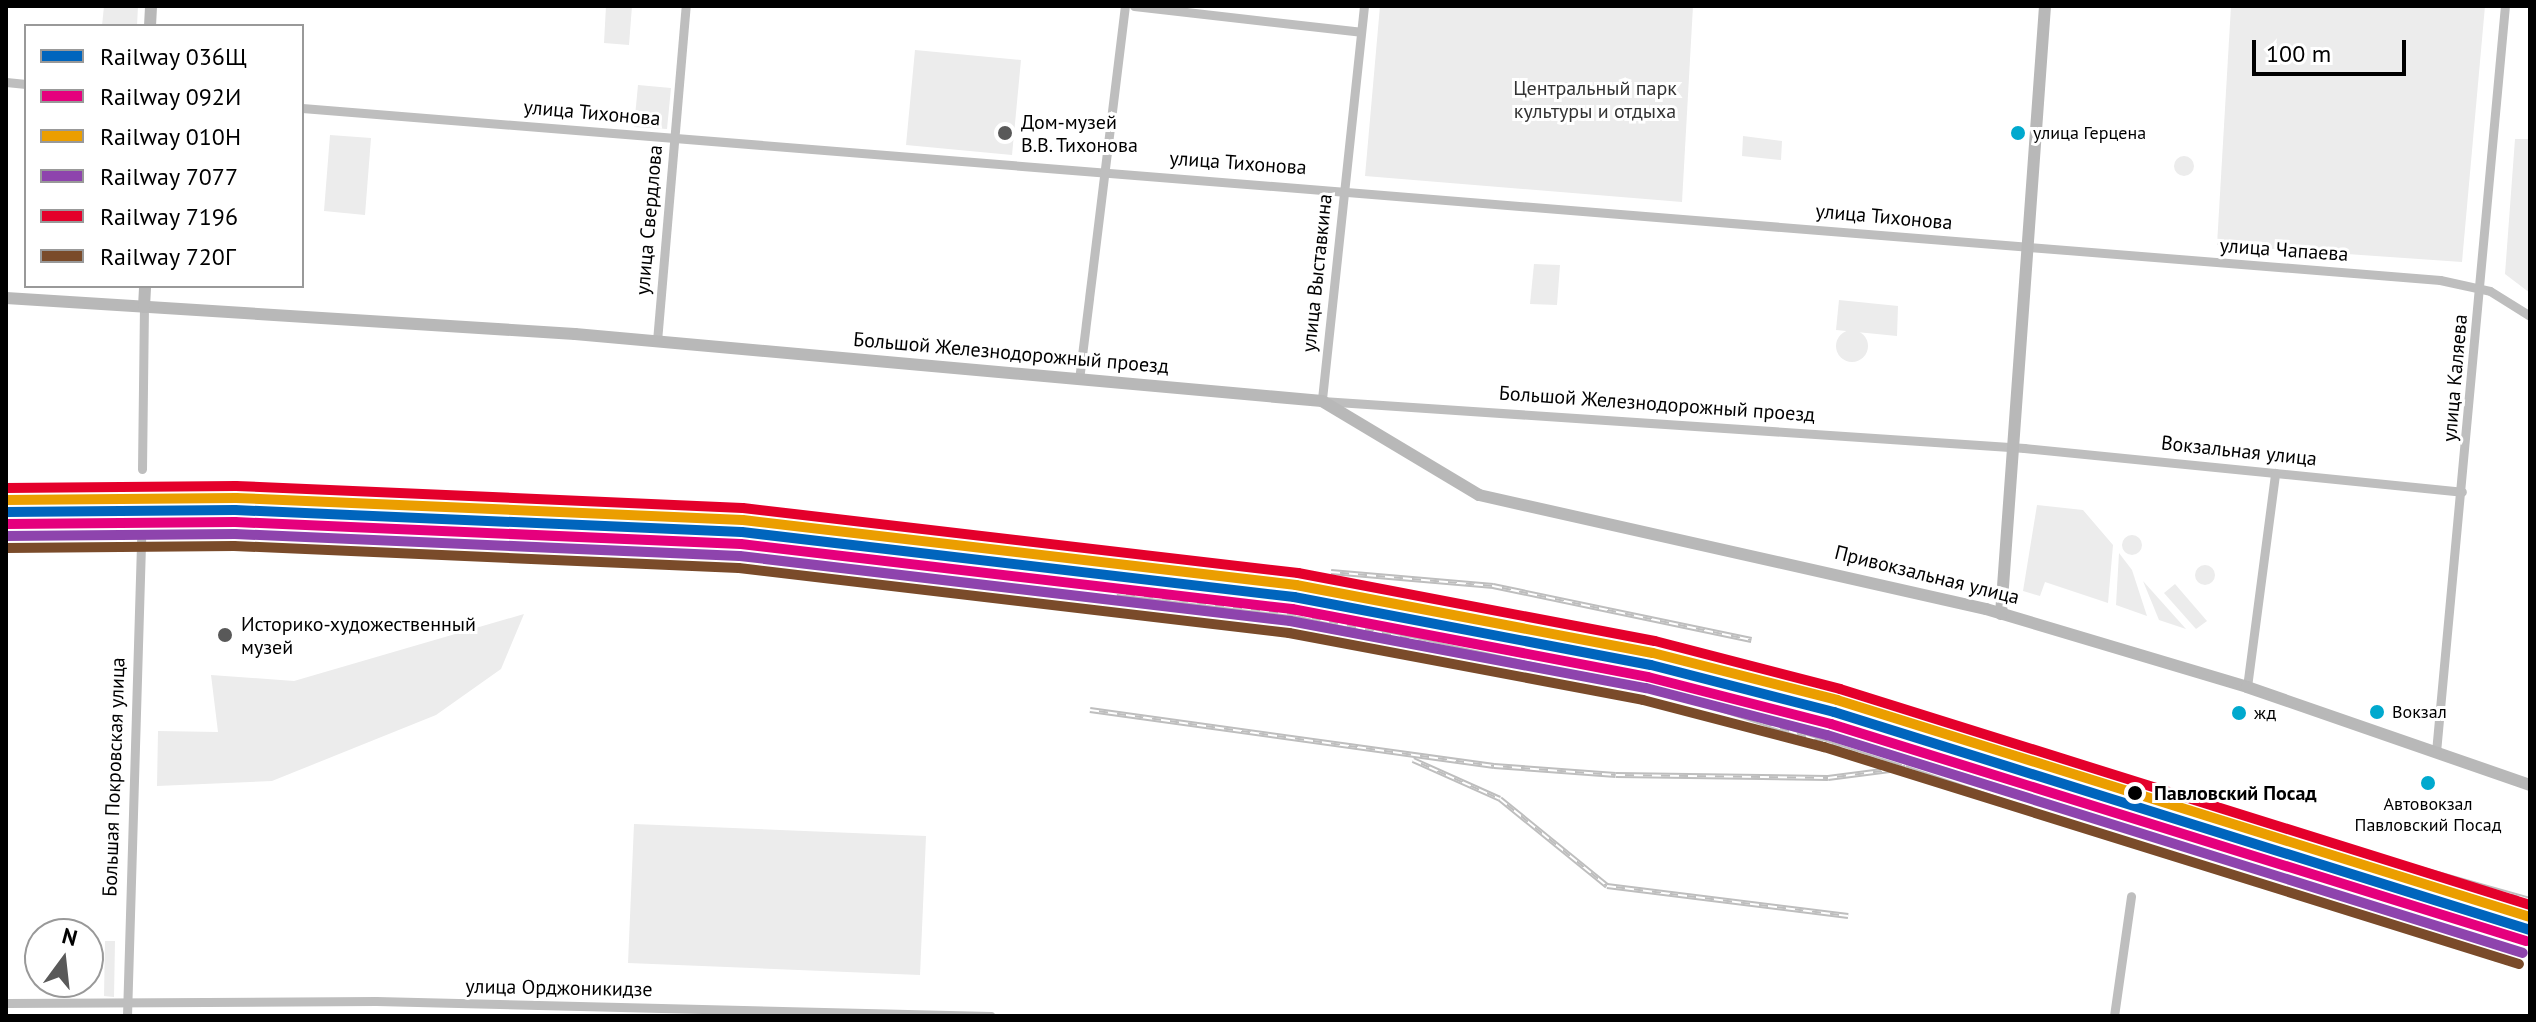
<!DOCTYPE html>
<meta charset="utf-8">
<style>
body{margin:0}
#map{position:relative;width:2536px;height:1022px;overflow:hidden;background:#fff;font-family:"PT Sans",sans-serif}
div>[style]{position:absolute}
[style*='--x']{left:calc(var(--x)*1px);top:calc(var(--y)*1px);width:calc(var(--w)*1px);rotate:calc(var(--a)*1deg)}
.green>*{inset:0;background:#ececec}
.round{border-radius:50%}
.street>*{height:9px;margin:-4.5px;padding:0 4.5px;transform-origin:4.5px;border-radius:4.5px;background:#bebebe}
.secondary>*{height:12px;margin:-6px;padding:0 6px;transform-origin:6px;border-radius:6px;background:#b8b8b8}
.rail>*{height:6px;margin-top:-3px;transform-origin:0;background:repeating-linear-gradient(90deg,#fff 0 9px,#bebebe 0 18px);box-sizing:border-box;border-block:2px solid #bebebe}
.rail-1>*{height:10px;margin:-5px;padding:0 5px;transform-origin:5px;border-radius:5px;background:#0065bd}
.rail-2>*{height:10px;margin:-5px;padding:0 5px;transform-origin:5px;border-radius:5px;background:#e5007d}
.rail-3>*{height:10px;margin:-5px;padding:0 5px;transform-origin:5px;border-radius:5px;background:#eb9e00}
.rail-4>*{height:10px;margin:-5px;padding:0 5px;transform-origin:5px;border-radius:5px;background:#8e44ad}
.rail-5>*{height:10px;margin:-5px;padding:0 5px;transform-origin:5px;border-radius:5px;background:#e4002b}
.rail-6>*{height:10px;margin:-5px;padding:0 5px;transform-origin:5px;border-radius:5px;background:#7a4b2a}
.dots>*{width:22px;height:22px;translate:-50% -50%;box-sizing:border-box;border:4px solid #fff;border-radius:50%}
span{translate:-50% -50%;white-space:nowrap;text-align:center;line-height:1.15;-webkit-text-stroke:6px #fff;paint-order:stroke}
.bus-label{font-size:18px;color:#000}
.left{translate:0 -50%;text-align:left}
.park-label{font-size:20px;color:#333}
.street-label{font-size:20px;color:#000}
.poi-label{font-size:20px;color:#000}
.stop-label{font-size:20px;color:#000;font-weight:700}
.frame{position:absolute;inset:0;border:8px solid #000;pointer-events:none}
.legend{position:absolute;left:24px;top:24px;width:280px;height:264px;box-sizing:border-box;background:#fff;border:2px solid #999;margin:0;padding:10px 14px;list-style:none;font-size:24px;color:#000}
.legend li{display:flex;align-items:center;gap:16px;height:40px}
.legend b{width:40px;border:2px solid #999}
.north{position:absolute;left:24px;top:918px;width:80px;height:80px;box-sizing:border-box;background:#fff;border:2px solid #999;border-radius:50%;rotate:15deg;font-size:22px;font-weight:700;line-height:32px;text-align:center;color:#000}
.north::after{content:'';display:block;margin:auto;width:28px;height:36px;background:#595959;clip-path:polygon(50% 0,100% 100%,50% 72%,0 100%)}
.scale{position:absolute;left:2252px;top:40px;width:154px;height:36px;box-sizing:border-box;border:4px solid #000;border-top:0;padding-left:10px;font-size:24px;line-height:28px;white-space:nowrap;color:#000;-webkit-text-stroke:6px #fff;paint-order:stroke}
</style>
<div id="map">
<div class="green">
<div style="clip-path:polygon(104px 6px,138px 6px,137px 26px,102px 26px)"></div>
<div style="clip-path:polygon(606px 6px,632px 6px,629px 45px,604px 43px)"></div>
<div style="clip-path:polygon(1380px 6px,1693px 6px,1682px 202px,1365px 176px)"></div>
<div style="clip-path:polygon(2231px 6px,2485px 6px,2462px 262px,2217px 245px)"></div>
<div style="clip-path:polygon(915px 50px,1021px 60px,1012px 155px,906px 145px)"></div>
<div style="clip-path:polygon(638px 85px,671px 88px,667px 129px,634px 127px)"></div>
<div style="clip-path:polygon(330px 135px,371px 138px,365px 215px,324px 211px)"></div>
<div style="clip-path:polygon(1743px 136px,1782px 141px,1781px 160px,1742px 156px)"></div>
<div style="clip-path:polygon(2515px 139px,2530px 139px,2530px 293px,2505px 274px)"></div>
<div class="round" style="left:2174px;top:156px;width:20px;height:20px"></div>
<div style="clip-path:polygon(1534px 264px,1560px 265px,1557px 305px,1530px 304px)"></div>
<div style="clip-path:polygon(1839px 300px,1898px 306px,1897px 336px,1836px 330px)"></div>
<div class="round" style="left:1836px;top:330px;width:32px;height:32px"></div>
<div style="clip-path:polygon(2037px 505px,2083px 510px,2113px 545px,2108px 603px,2045px 582px,2040px 596px,2023px 591px)"></div>
<div class="round" style="left:2122px;top:535px;width:20px;height:20px"></div>
<div style="clip-path:polygon(2119px 553px,2132px 570px,2147px 616px,2116px 605px)"></div>
<div class="round" style="left:2195px;top:565px;width:20px;height:20px"></div>
<div style="clip-path:polygon(2143px 581px,2186px 629px,2159px 620px)"></div>
<div style="clip-path:polygon(2175px 584px,2207px 621px,2196px 629px,2164px 593px)"></div>
<div style="clip-path:polygon(524px 614px,501px 669px,436px 715px,272px 781px,157px 786px,158px 731px,218px 732px,211px 675px,294px 681px)"></div>
<div style="clip-path:polygon(634px 824px,926px 836px,920px 975px,628px 963px)"></div>
<div style="clip-path:polygon(105px 941px,115px 941px,114px 997px,104px 996px)"></div>
</div>
<div class="street">
<div style="--x:1134;--y:6;--w:228;--a:6.5"></div>
<div style="--x:1364;--y:6;--w:397;--a:96.1"></div>
<div style="--x:1322;--y:401;--w:704;--a:3.83"></div>
<div style="--x:2024;--y:448;--w:440;--a:5.7"></div>
<div style="--x:6;--y:82;--w:20;--a:6"></div>
<div style="--x:302;--y:108;--w:2145;--a:4.6"></div>
<div style="--x:2440;--y:280;--w:51;--a:12.4"></div>
<div style="--x:2490;--y:291;--w:47;--a:32"></div>
<div style="--x:657;--y:341;--w:336;--a:-85.1"></div>
<div style="--x:1079;--y:380;--w:377;--a:-83"></div>
<div style="--x:142;--y:469;--w:162;--a:-89.3"></div>
<div style="--x:2247;--y:687;--w:216;--a:-82.5"></div>
<div style="--x:2436;--y:752;--w:749;--a:-84.72"></div>
<div style="--x:6;--y:1003;--w:370;--a:-0.3"></div>
<div style="--x:376;--y:1001;--w:615;--a:1.4"></div>
<div style="--x:127;--y:1016;--w:477;--a:-88.3"></div>
<div style="--x:2114;--y:1016;--w:121;--a:-81.9"></div>
</div>
<div class="secondary">
<div style="--x:150;--y:26;--w:20;--a:-87"></div>
<div style="--x:6;--y:298;--w:570;--a:3.62"></div>
<div style="--x:575;--y:334;--w:750;--a:5.13"></div>
<div style="--x:1322;--y:401;--w:183;--a:30.9"></div>
<div style="--x:1479;--y:495;--w:520;--a:12.67"></div>
<div style="--x:1986;--y:609;--w:272;--a:16.6"></div>
<div style="--x:2247;--y:687;--w:299;--a:19.1"></div>
<div style="--x:144;--y:307;--w:21;--a:-87"></div>
<div style="--x:2001;--y:614;--w:610;--a:-85.86"></div>
</div>
<div class="rail">
<div style="--x:1331;--y:572;--w:163;--a:4.9"></div>
<div style="--x:1493;--y:586;--w:264;--a:11.8"></div>
<div style="--x:1117;--y:593;--w:198;--a:6.9"></div>
<div style="--x:1303;--y:616;--w:392;--a:12.1"></div>
<div style="--x:1686;--y:698;--w:226;--a:17.8"></div>
<div style="--x:1090;--y:710;--w:408;--a:7.9"></div>
<div style="--x:1494;--y:766;--w:122;--a:4.2"></div>
<div style="--x:1616;--y:775;--w:212;--a:0.8"></div>
<div style="--x:1828;--y:778;--w:78;--a:-7.4"></div>
<div style="--x:1905;--y:768;--w:184;--a:18.7"></div>
<div style="--x:1413;--y:760;--w:95;--a:24.1"></div>
<div style="--x:1500;--y:799;--w:138;--a:39.1"></div>
<div style="--x:1607;--y:886;--w:243;--a:7.1"></div>
<div style="--x:2363;--y:853;--w:173;--a:15.7"></div>
</div>
<div class="rail-1">
<div style="--x:6;--y:512;--w:229;--a:-0.5"></div>
<div style="--x:235;--y:510;--w:507;--a:2.48"></div>
<div style="--x:742;--y:532;--w:556;--a:6.72"></div>
<div style="--x:1294;--y:597;--w:363;--a:10.8"></div>
<div style="--x:1651;--y:665;--w:189;--a:14.4"></div>
<div style="--x:1834;--y:712;--w:729;--a:17.39"></div>
</div>
<div class="rail-2">
<div style="--x:6;--y:524;--w:229;--a:-0.5"></div>
<div style="--x:235;--y:522;--w:506;--a:2.49"></div>
<div style="--x:741;--y:544;--w:555;--a:6.73"></div>
<div style="--x:1292;--y:609;--w:362;--a:10.8"></div>
<div style="--x:1648;--y:677;--w:189;--a:14.4"></div>
<div style="--x:1831;--y:724;--w:728;--a:17.34"></div>
</div>
<div class="rail-3">
<div style="--x:6;--y:500;--w:230;--a:-0.5"></div>
<div style="--x:236;--y:498;--w:507;--a:2.48"></div>
<div style="--x:743;--y:520;--w:557;--a:6.7"></div>
<div style="--x:1296;--y:585;--w:363;--a:10.8"></div>
<div style="--x:1653;--y:653;--w:190;--a:14.3"></div>
<div style="--x:1837;--y:700;--w:726;--a:17.39"></div>
</div>
<div class="rail-4">
<div style="--x:6;--y:536;--w:229;--a:-0.5"></div>
<div style="--x:235;--y:534;--w:505;--a:2.49"></div>
<div style="--x:740;--y:556;--w:554;--a:6.74"></div>
<div style="--x:1290;--y:621;--w:362;--a:10.7"></div>
<div style="--x:1646;--y:688;--w:187;--a:14.6"></div>
<div style="--x:1827;--y:735;--w:729;--a:17.39"></div>
</div>
<div class="rail-5">
<div style="--x:6;--y:488;--w:230;--a:-0.5"></div>
<div style="--x:236;--y:486;--w:507;--a:2.48"></div>
<div style="--x:743;--y:508;--w:559;--a:6.68"></div>
<div style="--x:1298;--y:573;--w:363;--a:10.8"></div>
<div style="--x:1655;--y:641;--w:191;--a:14.5"></div>
<div style="--x:1840;--y:689;--w:723;--a:17.38"></div>
</div>
<div class="rail-6">
<div style="--x:6;--y:548;--w:228;--a:-0.5"></div>
<div style="--x:234;--y:546;--w:505;--a:2.49"></div>
<div style="--x:739;--y:568;--w:554;--a:6.74"></div>
<div style="--x:1289;--y:633;--w:360;--a:10.7"></div>
<div style="--x:1643;--y:700;--w:187;--a:14.6"></div>
<div style="--x:1824;--y:747;--w:728;--a:17.34"></div>
</div>
<div class="dots">
<div style="left:1005px;top:133px;background:#595959"></div>
<div style="left:2018px;top:133px;background:#00a9ce"></div>
<div style="left:225px;top:635px;background:#595959"></div>
<div style="left:2377px;top:712px;background:#00a9ce"></div>
<div style="left:2239px;top:713px;background:#00a9ce"></div>
<div style="left:2428px;top:783px;background:#00a9ce"></div>
<div style="left:2135px;top:793px;background:#000"></div>
</div>
<div class="bus-label">
<span class="left" style="left:2033px;top:133px">улица Герцена</span>
<span class="left" style="left:2392px;top:712px">Вокзал</span>
<span class="left" style="left:2254px;top:713px">жд</span>
<span style="left:2428px;top:815px">Автовокзал<br>Павловский Посад</span>
</div>
<div class="park-label">
<span style="left:1595px;top:100px">Центральный парк<br>культуры и отдыха</span>
</div>
<div class="street-label">
<span style="left:592px;top:113px;rotate:5deg">улица Тихонова</span>
<span style="left:1238px;top:163px;rotate:4deg">улица Тихонова</span>
<span style="left:1884px;top:217px;rotate:5deg">улица Тихонова</span>
<span style="left:649px;top:220px;rotate:-85deg">улица Свердлова</span>
<span style="left:2284px;top:250px;rotate:4deg">улица Чапаева</span>
<span style="left:1317px;top:273px;rotate:-84deg">улица Выставкина</span>
<span style="left:1011px;top:353px;rotate:5deg">Большой Железнодорожный проезд</span>
<span style="left:2455px;top:378px;rotate:-85deg">улица Каляева</span>
<span style="left:1657px;top:404px;rotate:4deg">Большой Железнодорожный проезд</span>
<span style="left:2239px;top:451px;rotate:6deg">Вокзальная улица</span>
<span style="left:1927px;top:575px;rotate:14deg">Привокзальная улица</span>
<span style="left:114px;top:777px;rotate:-88deg">Большая Покровская улица</span>
<span style="left:559px;top:988px;rotate:1deg">улица Орджоникидзе</span>
</div>
<div class="poi-label">
<span class="left" style="left:1021px;top:134px">Дом-музей<br>В.В. Тихонова</span>
<span class="left" style="left:241px;top:636px">Историко-художественный<br>музей</span>
</div>
<div class="stop-label">
<span class="left" style="left:2154px;top:793px">Павловский Посад</span>
</div>
<div class="frame"></div>
<ul class="legend">
<li><b style="height:10px;background:#0065bd"></b>Railway 036Щ</li>
<li><b style="height:10px;background:#e5007d"></b>Railway 092И</li>
<li><b style="height:10px;background:#eb9e00"></b>Railway 010Н</li>
<li><b style="height:10px;background:#8e44ad"></b>Railway 7077</li>
<li><b style="height:10px;background:#e4002b"></b>Railway 7196</li>
<li><b style="height:10px;background:#7a4b2a"></b>Railway 720Г</li>
</ul>
<div class="north">N</div>
<div class="scale">100 m</div>
</div>
